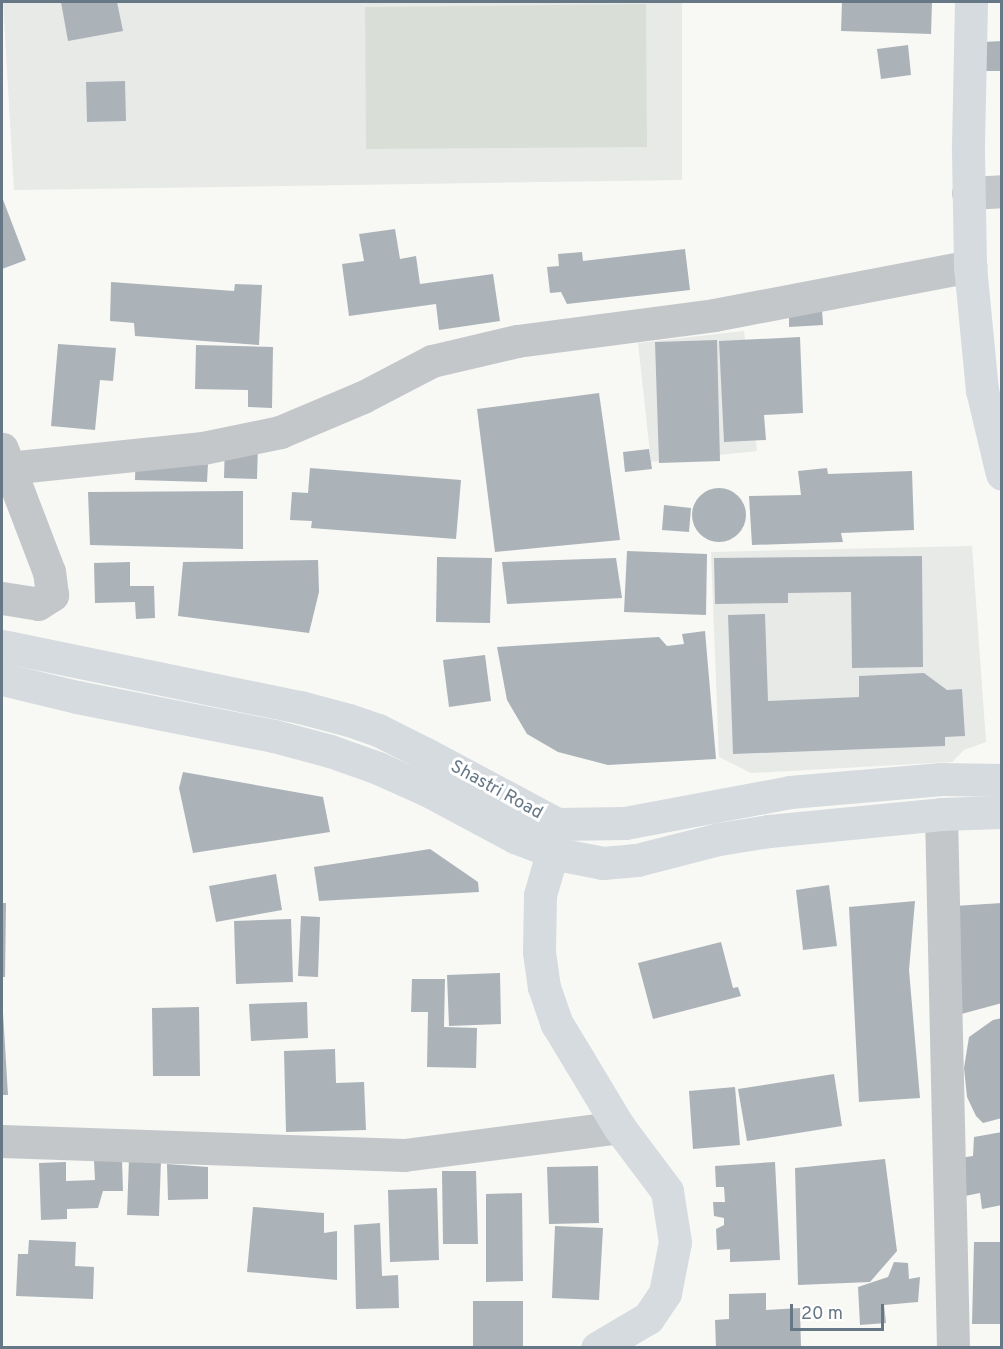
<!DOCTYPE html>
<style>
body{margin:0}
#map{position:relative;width:1003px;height:1349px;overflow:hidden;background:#f8f8f5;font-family:Overpass,sans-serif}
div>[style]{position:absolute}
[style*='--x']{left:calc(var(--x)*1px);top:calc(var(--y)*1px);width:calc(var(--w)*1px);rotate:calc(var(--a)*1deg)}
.built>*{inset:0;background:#e8eae8}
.green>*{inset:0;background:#d9dfd6}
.building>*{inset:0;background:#abb3b9}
.round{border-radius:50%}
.minor>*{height:33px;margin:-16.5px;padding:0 16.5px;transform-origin:16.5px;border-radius:16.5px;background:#c3c7ca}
.major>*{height:33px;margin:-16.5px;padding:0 16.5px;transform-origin:16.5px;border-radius:16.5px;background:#d6dbdf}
.highway>*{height:33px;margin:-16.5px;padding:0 16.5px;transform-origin:16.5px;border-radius:16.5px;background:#d6dbdf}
span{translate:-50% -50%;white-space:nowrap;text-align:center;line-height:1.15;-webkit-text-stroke:6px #fff;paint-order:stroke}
.street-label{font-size:18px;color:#667786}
.frame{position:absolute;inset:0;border:3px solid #667786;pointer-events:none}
.scale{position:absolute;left:790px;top:1304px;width:94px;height:27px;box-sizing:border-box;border:3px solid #667786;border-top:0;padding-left:8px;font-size:18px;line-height:21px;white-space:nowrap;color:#667786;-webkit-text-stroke:4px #fff;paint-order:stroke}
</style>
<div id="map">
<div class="built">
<div style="clip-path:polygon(3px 2px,682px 2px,682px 180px,14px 190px)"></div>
<div style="clip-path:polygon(744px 331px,757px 451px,651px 462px,638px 343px)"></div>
<div style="clip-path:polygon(972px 546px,986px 742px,964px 750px,952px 762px,751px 773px,719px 757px,711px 552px)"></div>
</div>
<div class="green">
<div style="clip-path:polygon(646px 4px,647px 147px,366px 149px,365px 7px)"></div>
</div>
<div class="building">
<div style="clip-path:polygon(61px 2px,117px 2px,123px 31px,68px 41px)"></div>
<div style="clip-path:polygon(842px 2px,932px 2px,931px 34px,841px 31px)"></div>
<div style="clip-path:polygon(1002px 41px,1002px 71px,983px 71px,983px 42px)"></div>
<div style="clip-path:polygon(908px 45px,911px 75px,881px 79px,877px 49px)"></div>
<div style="clip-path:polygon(125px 81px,126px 121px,87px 122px,86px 82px)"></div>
<div style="clip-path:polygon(2px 197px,26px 260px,2px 269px)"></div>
<div style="clip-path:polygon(395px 229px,400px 259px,416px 256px,420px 284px,493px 274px,500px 321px,439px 330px,436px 304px,349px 316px,342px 264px,364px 261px,359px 234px)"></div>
<div style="clip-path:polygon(685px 249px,690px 290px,567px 304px,561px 292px,550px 293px,547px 267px,559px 266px,558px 254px,582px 252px,583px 261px)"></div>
<div style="clip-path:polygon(111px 282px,234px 291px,235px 284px,262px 285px,259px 345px,135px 336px,134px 323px,110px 321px)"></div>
<div style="clip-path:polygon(822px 309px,823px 325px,789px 327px,789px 311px)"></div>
<div style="clip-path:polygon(800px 337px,803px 413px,764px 415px,766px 440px,724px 442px,719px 341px)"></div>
<div style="clip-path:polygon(717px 340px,720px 461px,659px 463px,655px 342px)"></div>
<div style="clip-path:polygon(58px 344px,116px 348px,113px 381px,100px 380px,95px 430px,51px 426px)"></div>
<div style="clip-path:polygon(196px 345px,273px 347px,272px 408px,248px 407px,248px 390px,195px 389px)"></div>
<div style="clip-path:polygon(599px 393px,620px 540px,495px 552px,477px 409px)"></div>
<div style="clip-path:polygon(136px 443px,209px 445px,207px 482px,135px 480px)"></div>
<div style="clip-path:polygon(225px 443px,258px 444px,257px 479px,224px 478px)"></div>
<div style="clip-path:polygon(649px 449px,652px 469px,625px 472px,623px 452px)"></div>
<div style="clip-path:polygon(310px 468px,461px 480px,456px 539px,311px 528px,312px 521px,290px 520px,292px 492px,308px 493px)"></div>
<div style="clip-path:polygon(827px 468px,828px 474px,912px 471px,914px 530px,841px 533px,843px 542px,752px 545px,749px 496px,801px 495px,798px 471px)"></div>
<div class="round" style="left:692px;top:488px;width:54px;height:54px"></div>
<div style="clip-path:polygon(243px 491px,243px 549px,90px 545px,88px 492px)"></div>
<div style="clip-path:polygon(664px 505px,691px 508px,689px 532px,662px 530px)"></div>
<div style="clip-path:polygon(627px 551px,707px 554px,706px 615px,624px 612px)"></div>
<div style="clip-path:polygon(922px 556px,923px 667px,852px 668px,851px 592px,788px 593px,788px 603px,715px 604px,714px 558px)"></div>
<div style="clip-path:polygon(437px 557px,492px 558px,490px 623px,436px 622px)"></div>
<div style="clip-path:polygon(616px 558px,622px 598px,507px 604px,502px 562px)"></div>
<div style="clip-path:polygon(318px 560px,319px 592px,309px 633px,178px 616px,183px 562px)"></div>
<div style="clip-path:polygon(130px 562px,130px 586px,154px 586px,155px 618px,136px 619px,135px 602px,95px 603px,94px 563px)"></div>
<div style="clip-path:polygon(765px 614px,768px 701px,859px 697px,859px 676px,924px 673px,947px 690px,962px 689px,965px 736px,945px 737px,945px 746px,733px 754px,728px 615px)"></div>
<div style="clip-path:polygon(705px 631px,716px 759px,608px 765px,558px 752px,527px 734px,507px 700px,497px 647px,659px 637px,667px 646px,684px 644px,682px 634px)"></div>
<div style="clip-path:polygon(485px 655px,491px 701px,449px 707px,443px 660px)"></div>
<div style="clip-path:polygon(183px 772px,323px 797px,330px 832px,193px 853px,179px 788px)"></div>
<div style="clip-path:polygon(430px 849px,478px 882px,479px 892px,319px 901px,314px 867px)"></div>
<div style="clip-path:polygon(276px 874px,282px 910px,216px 922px,209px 886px)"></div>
<div style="clip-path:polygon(829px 885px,837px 946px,803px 950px,796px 890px)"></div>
<div style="clip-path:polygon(915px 901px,909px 970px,920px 1098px,859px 1102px,849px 907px)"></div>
<div style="clip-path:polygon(2px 903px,6px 903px,5px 977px,2px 977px)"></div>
<div style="clip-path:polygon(1002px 903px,1002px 1003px,954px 1016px,954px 906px)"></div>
<div style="clip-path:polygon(301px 916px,320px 917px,318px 977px,298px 976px)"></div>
<div style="clip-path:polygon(291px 919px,293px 982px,236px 984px,234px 921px)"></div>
<div style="clip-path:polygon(721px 942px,733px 988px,738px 987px,741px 996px,653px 1019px,638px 963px)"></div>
<div style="clip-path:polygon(500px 973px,501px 1024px,449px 1026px,447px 975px)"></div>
<div style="clip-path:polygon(412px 979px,445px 979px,444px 1027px,477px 1028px,476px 1068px,427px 1067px,428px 1012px,411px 1012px)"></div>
<div style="clip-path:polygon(2px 996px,8px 1095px,2px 1095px)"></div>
<div style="clip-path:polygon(307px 1002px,308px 1038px,251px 1041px,249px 1004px)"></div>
<div style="clip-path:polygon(199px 1007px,200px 1076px,153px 1076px,152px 1008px)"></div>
<div style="clip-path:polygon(1002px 1018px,1002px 1118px,983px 1123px,976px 1116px,967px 1097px,964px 1068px,969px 1037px,993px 1020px)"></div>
<div style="clip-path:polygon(335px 1049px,336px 1083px,364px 1082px,366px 1130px,286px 1132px,284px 1051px)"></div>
<div style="clip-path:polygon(834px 1074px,842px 1126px,747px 1141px,738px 1089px)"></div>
<div style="clip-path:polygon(735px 1087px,740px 1145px,693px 1149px,689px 1091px)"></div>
<div style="clip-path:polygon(1002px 1132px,1002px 1205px,982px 1209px,980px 1193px,960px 1197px,954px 1159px,973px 1156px,974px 1137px)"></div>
<div style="clip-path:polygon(129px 1158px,161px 1160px,159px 1216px,127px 1215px)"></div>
<div style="clip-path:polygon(885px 1159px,897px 1251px,870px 1282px,798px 1285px,795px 1168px)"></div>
<div style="clip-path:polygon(122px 1160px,123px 1191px,103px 1191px,98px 1208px,67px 1209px,67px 1219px,41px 1220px,39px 1163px,66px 1162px,66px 1181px,95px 1180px,94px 1161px)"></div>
<div style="clip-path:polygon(775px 1162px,780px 1260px,730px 1262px,730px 1249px,717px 1250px,716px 1229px,724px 1225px,724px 1218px,714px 1216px,713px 1202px,725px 1202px,724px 1187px,716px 1187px,715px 1166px)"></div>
<div style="clip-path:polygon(167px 1164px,208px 1167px,208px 1199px,168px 1200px)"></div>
<div style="clip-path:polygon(598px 1166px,599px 1223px,549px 1224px,547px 1167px)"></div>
<div style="clip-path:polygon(442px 1171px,476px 1171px,478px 1244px,443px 1244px)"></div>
<div style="clip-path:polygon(437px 1188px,439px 1260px,390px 1262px,388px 1190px)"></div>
<div style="clip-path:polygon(522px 1193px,523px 1281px,486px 1282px,486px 1194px)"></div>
<div style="clip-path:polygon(253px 1207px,324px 1213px,324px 1233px,337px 1231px,337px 1280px,247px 1272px)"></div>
<div style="clip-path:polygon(380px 1223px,382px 1276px,398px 1275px,399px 1308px,356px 1309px,354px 1225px)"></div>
<div style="clip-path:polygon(555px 1226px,603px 1228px,599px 1300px,552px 1298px)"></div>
<div style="clip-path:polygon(29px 1240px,76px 1242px,75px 1266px,94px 1267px,93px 1299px,16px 1296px,18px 1254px,28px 1254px)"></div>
<div style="clip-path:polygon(974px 1242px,1002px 1242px,1002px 1324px,972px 1324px)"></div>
<div style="clip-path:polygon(894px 1262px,908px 1263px,909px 1279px,920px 1277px,918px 1302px,884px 1305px,886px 1323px,860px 1325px,858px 1287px,888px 1277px)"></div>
<div style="clip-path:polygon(766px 1293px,766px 1310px,800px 1308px,801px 1348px,716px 1348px,715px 1320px,729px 1319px,729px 1294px)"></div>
<div style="clip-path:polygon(473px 1301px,523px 1301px,523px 1347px,473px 1347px)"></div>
</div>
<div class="minor">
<div style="--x:968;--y:193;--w:34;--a:-3"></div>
<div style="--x:8;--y:468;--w:196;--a:-5.9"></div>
<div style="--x:203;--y:448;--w:79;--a:-11.7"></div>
<div style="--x:280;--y:432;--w:90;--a:-22.9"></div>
<div style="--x:363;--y:397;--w:78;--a:-27.6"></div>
<div style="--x:432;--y:361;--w:87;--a:-13.2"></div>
<div style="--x:517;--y:341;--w:199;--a:-7.5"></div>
<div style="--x:714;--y:315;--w:261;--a:-10.8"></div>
<div style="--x:2;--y:598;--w:36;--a:9"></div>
<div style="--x:38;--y:604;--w:17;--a:-33"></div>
<div style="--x:52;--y:595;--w:23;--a:-97"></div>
<div style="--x:49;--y:572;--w:132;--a:-110.9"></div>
<div style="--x:941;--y:814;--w:534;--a:88.71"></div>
<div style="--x:2;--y:1141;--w:402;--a:2"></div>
<div style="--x:404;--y:1155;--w:217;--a:-7.4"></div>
</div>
<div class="major">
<div style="--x:971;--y:2;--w:149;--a:91.2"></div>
<div style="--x:968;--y:151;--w:115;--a:89"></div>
<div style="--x:970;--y:266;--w:125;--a:84.5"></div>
<div style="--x:982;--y:390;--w:86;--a:76.6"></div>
<div style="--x:552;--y:853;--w:44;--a:105.9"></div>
<div style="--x:540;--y:895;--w:57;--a:91"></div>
<div style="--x:539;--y:952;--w:35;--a:82"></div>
<div style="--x:544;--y:987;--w:39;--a:71"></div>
<div style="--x:557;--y:1024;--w:44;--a:58.8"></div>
<div style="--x:580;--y:1062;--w:76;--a:59"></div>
<div style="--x:619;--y:1127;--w:80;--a:53.1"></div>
<div style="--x:667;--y:1191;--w:52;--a:81.1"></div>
<div style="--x:675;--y:1242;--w:52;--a:101.1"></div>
<div style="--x:665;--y:1293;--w:30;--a:124"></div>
<div style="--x:648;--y:1318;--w:59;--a:149.5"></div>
</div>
<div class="highway">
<div style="--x:2;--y:646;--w:304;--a:11.6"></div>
<div style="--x:300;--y:707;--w:51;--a:14.9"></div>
<div style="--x:349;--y:720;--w:31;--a:19"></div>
<div style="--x:378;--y:730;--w:54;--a:26.6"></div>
<div style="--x:426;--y:754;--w:149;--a:28.1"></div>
<div style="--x:557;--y:824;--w:68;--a:-0.8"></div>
<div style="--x:625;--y:823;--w:168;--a:-10.6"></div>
<div style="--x:790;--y:792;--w:152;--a:-4.9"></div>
<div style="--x:941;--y:779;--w:61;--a:0.9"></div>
<div style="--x:2;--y:679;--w:77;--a:13.5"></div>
<div style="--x:77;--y:697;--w:201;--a:11.2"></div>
<div style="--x:274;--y:736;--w:58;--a:15"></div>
<div style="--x:330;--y:751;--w:51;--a:19.5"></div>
<div style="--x:378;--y:768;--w:56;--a:24.3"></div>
<div style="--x:429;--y:791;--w:98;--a:28.1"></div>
<div style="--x:515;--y:837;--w:36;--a:21"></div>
<div style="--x:546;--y:832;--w:10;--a:101"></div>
<div style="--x:544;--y:842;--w:14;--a:54"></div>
<div style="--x:552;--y:853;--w:52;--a:11.1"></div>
<div style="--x:603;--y:863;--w:34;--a:-5"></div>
<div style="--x:637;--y:860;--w:85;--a:-14.4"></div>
<div style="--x:719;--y:839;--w:51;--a:-9.1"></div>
<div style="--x:769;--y:831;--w:173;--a:-5.6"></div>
<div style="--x:941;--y:814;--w:61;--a:-1.9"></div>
</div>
<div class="street-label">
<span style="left:496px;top:791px;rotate:29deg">Shastri Road</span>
</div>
<div class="frame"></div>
<div class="scale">20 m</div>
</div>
